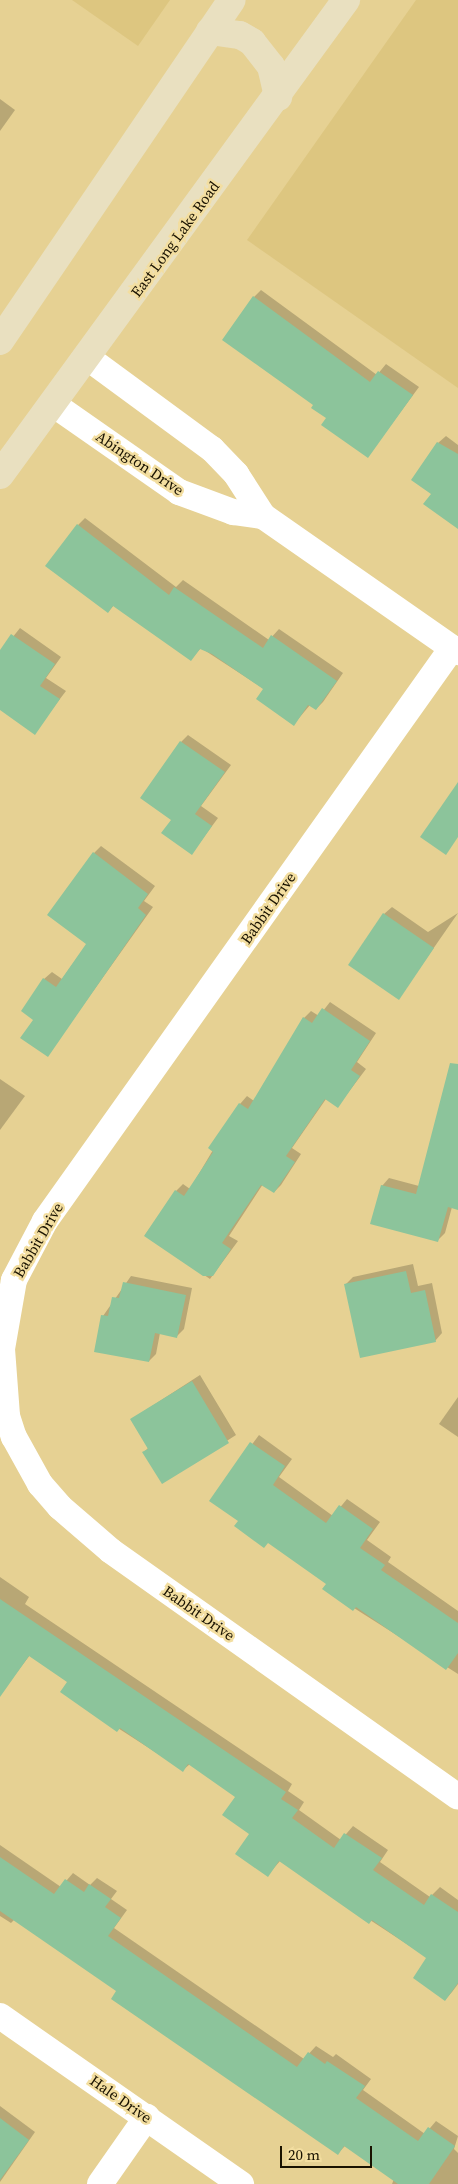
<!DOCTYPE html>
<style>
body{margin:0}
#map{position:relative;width:458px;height:2184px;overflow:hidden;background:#e6d193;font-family:"Source Serif 4",serif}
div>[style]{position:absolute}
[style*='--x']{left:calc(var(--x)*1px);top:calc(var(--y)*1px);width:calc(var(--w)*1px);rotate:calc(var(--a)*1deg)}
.built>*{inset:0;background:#ddc680}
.shadow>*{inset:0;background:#0003}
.building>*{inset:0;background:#8cc49b}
.minor>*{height:26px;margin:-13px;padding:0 13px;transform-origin:13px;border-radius:13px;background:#fff}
.secondary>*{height:28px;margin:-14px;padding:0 14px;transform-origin:14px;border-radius:14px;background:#e9e0c0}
span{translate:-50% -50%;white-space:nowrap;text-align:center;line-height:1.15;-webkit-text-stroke:5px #f3dea0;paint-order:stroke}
.street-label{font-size:15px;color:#191200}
.scale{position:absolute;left:280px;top:2146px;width:92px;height:22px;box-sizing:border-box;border:2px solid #191200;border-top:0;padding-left:6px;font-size:15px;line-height:18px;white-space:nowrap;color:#191200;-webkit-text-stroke:4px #f3dea0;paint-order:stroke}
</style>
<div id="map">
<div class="built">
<div style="clip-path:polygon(72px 0,170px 0,138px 46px)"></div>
<div style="clip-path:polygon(416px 0,458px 0,458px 388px,247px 240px)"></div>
</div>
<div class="shadow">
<div style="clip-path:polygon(0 99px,15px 110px,0 131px)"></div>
<div style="clip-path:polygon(261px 290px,377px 375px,386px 364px,419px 387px,368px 456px,315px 404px,254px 297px)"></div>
<div style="clip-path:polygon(446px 436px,458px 445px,458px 528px,432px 493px,438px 443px)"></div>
<div style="clip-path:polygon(85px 518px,176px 587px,183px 580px,269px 640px,279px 629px,343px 673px,323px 702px,316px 709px,310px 705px,294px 724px,264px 689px,201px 648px,191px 659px,114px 605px,108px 612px,78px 525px)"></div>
<div style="clip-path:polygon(20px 628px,61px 657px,46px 678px,66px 691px,34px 733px,0 709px,0 653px)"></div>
<div style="clip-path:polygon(188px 735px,231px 765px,201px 806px,218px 818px,192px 853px,181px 742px)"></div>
<div style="clip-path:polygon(101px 846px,155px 886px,144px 901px,153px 907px,47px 1056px,35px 1020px,44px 979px,52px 972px,62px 979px,87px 944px,94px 853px)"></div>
<div style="clip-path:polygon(392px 907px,428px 932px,458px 913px,399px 998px,384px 914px)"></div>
<div style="clip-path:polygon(330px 1002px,376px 1033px,357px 1062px,366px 1069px,338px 1106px,326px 1099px,292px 1148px,301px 1154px,281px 1185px,274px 1192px,263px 1184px,229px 1236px,238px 1241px,210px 1279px,145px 1235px,176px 1191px,183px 1184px,190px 1189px,240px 1104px,247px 1096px,254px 1101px,304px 1018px,311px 1011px,319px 1016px)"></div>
<div style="clip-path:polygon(0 1079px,25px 1096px,0 1130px)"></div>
<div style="clip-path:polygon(458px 1097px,458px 1208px,452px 1207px,445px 1233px,438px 1240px,382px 1186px,389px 1178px,419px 1186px)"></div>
<div style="clip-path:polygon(413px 1264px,418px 1286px,432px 1283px,442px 1333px,435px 1341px,346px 1284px,353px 1277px)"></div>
<div style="clip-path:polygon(131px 1276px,192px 1288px,184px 1329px,177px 1336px,160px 1333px,156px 1354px,149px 1361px,103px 1316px)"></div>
<div style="clip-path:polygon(200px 1375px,236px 1435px,163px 1482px,144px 1452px,149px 1447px,132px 1419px)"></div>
<div style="clip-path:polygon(458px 1397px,458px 1437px,439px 1424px)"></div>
<div style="clip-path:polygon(259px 1435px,292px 1459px,279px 1477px,333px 1516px,347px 1499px,380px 1522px,367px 1540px,391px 1557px,388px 1562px,458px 1611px,458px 1674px,324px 1589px,328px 1583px,211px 1500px)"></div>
<div style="clip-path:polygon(0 1577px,29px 1597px,25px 1604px,292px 1784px,288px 1791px,304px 1802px,299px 1810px,341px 1840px,353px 1826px,388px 1850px,380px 1862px,430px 1897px,440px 1887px,458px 1900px,458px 1984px,452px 1992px,445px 2000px,428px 1958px,280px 1861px,268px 1875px,237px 1796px,190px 1764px,183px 1770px,62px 1692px,68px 1682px,30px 1655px,5px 1688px,0 1685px)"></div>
<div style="clip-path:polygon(0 1845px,61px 1887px,73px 1873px,90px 1885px,97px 1878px,117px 1891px,111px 1899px,127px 1910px,114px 1928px,304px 2059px,316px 2046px,333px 2057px,336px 2054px,371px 2079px,363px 2090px,425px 2134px,436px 2121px,458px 2136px,454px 2149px,458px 2153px,458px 2184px,392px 2184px,394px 2179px,345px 2146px,338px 2153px,118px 1991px,15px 1919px,11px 1923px,0 1916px)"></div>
<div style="clip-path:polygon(0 2106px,35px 2132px,0 2182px)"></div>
</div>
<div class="building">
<div style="clip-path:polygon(253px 296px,370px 382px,378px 371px,413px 395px,368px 458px,321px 425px,326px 418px,311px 408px,313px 405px,222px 340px)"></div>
<div style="clip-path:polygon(437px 442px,458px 454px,458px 529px,423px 504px,431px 494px,411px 480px)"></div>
<div style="clip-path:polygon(77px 524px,169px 595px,174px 587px,263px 648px,271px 635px,337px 681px,316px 710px,308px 705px,294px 726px,256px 699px,263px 689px,212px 654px,200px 649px,191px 661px,113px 606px,108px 613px,45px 566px)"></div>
<div style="clip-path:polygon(11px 634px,55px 664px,40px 686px,60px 699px,35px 735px,0 710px,0 650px)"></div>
<div style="clip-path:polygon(180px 741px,225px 772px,195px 814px,212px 826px,192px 855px,161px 833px,171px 820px,140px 798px)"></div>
<div style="clip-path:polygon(458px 782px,458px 837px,446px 855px,420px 837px)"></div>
<div style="clip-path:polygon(93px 852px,148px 894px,138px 908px,146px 915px,48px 1057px,20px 1038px,33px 1020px,21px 1011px,43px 978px,56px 987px,86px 944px,47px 915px)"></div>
<div style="clip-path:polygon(383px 913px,434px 948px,399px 1000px,348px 965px)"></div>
<div style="clip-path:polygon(322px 1008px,370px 1041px,351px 1070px,360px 1076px,338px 1108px,325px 1099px,286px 1156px,295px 1162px,274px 1193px,261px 1185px,222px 1243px,231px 1249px,213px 1276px,203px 1276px,144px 1236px,175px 1190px,184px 1196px,213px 1152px,208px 1148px,239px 1103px,248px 1109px,303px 1017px,312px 1023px)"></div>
<div style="clip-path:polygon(450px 1063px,458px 1064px,458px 1210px,448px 1207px,438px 1242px,370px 1224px,381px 1185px,416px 1194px)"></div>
<div style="clip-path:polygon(406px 1271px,411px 1293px,425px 1290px,436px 1342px,360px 1358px,344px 1284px)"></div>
<div style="clip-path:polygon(123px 1282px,186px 1295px,177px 1338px,155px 1333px,149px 1362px,94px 1352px,101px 1315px,108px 1316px,112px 1297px,119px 1298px)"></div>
<div style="clip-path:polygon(192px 1381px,229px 1443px,162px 1484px,142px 1452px,148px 1449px,130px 1419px)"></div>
<div style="clip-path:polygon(250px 1442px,285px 1466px,273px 1485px,326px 1523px,339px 1505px,373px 1529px,360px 1548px,385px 1565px,381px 1570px,458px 1623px,458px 1653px,446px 1670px,356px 1607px,353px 1611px,322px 1589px,326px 1584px,268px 1543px,264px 1548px,234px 1526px,238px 1521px,209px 1501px)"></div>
<div style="clip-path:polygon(0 1599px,286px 1792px,281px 1799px,298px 1810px,292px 1818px,334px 1848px,344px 1833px,382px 1858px,373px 1870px,424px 1905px,431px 1894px,458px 1912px,458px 1983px,445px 2001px,413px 1978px,426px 1958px,372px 1920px,369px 1924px,279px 1861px,268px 1877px,235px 1854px,249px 1834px,222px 1815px,235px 1797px,188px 1764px,183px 1772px,120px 1728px,117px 1732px,60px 1692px,67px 1682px,29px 1656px,0 1697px)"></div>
<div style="clip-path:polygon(0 1857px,54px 1894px,65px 1879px,84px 1892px,89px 1884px,111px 1899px,105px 1907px,121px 1918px,108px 1936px,297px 2067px,308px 2052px,325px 2064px,327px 2061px,365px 2086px,356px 2098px,418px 2141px,428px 2127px,455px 2146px,429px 2184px,398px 2184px,344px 2146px,338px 2155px,111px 1999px,116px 1991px,0 1911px)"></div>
<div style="clip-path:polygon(0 2118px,29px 2140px,0 2180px)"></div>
</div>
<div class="minor">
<div style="--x:88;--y:358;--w:154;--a:36.3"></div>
<div style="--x:212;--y:449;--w:35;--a:46"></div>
<div style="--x:236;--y:474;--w:50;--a:57.3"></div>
<div style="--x:263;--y:516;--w:238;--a:34.9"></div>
<div style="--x:53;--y:404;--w:154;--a:34.9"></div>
<div style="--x:179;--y:492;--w:58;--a:20.3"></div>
<div style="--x:233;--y:512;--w:30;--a:8"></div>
<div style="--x:452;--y:648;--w:703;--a:125.39"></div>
<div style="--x:45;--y:1221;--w:67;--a:117.7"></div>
<div style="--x:14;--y:1280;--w:70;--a:99.9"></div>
<div style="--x:2;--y:1349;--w:67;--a:85.7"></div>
<div style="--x:7;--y:1416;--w:22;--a:72"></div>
<div style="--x:14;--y:1437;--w:54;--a:61"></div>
<div style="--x:40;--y:1484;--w:30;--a:49"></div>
<div style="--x:60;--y:1507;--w:67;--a:40.8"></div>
<div style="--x:111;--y:1551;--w:425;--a:35.3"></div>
<div style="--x:0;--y:2016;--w:294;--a:34.9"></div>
<div style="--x:100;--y:2184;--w:82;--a:-55"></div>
</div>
<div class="secondary">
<div style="--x:210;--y:31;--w:30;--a:8"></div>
<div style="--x:240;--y:35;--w:14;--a:30"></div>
<div style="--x:252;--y:42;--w:31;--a:52"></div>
<div style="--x:271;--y:66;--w:32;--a:77"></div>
<div style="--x:0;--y:341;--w:412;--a:-55.8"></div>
<div style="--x:0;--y:475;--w:588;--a:-53.93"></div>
</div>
<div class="street-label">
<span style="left:175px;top:239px;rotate:-54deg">East Long Lake Road</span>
<span style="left:140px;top:463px;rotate:34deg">Abington Drive</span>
<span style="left:268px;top:908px;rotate:-55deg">Babbit Drive</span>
<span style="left:38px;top:1240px;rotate:-60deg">Babbit Drive</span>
<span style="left:199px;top:1613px;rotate:35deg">Babbit Drive</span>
<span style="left:121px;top:2099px;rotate:35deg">Hale Drive</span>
</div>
<div class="scale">20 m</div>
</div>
